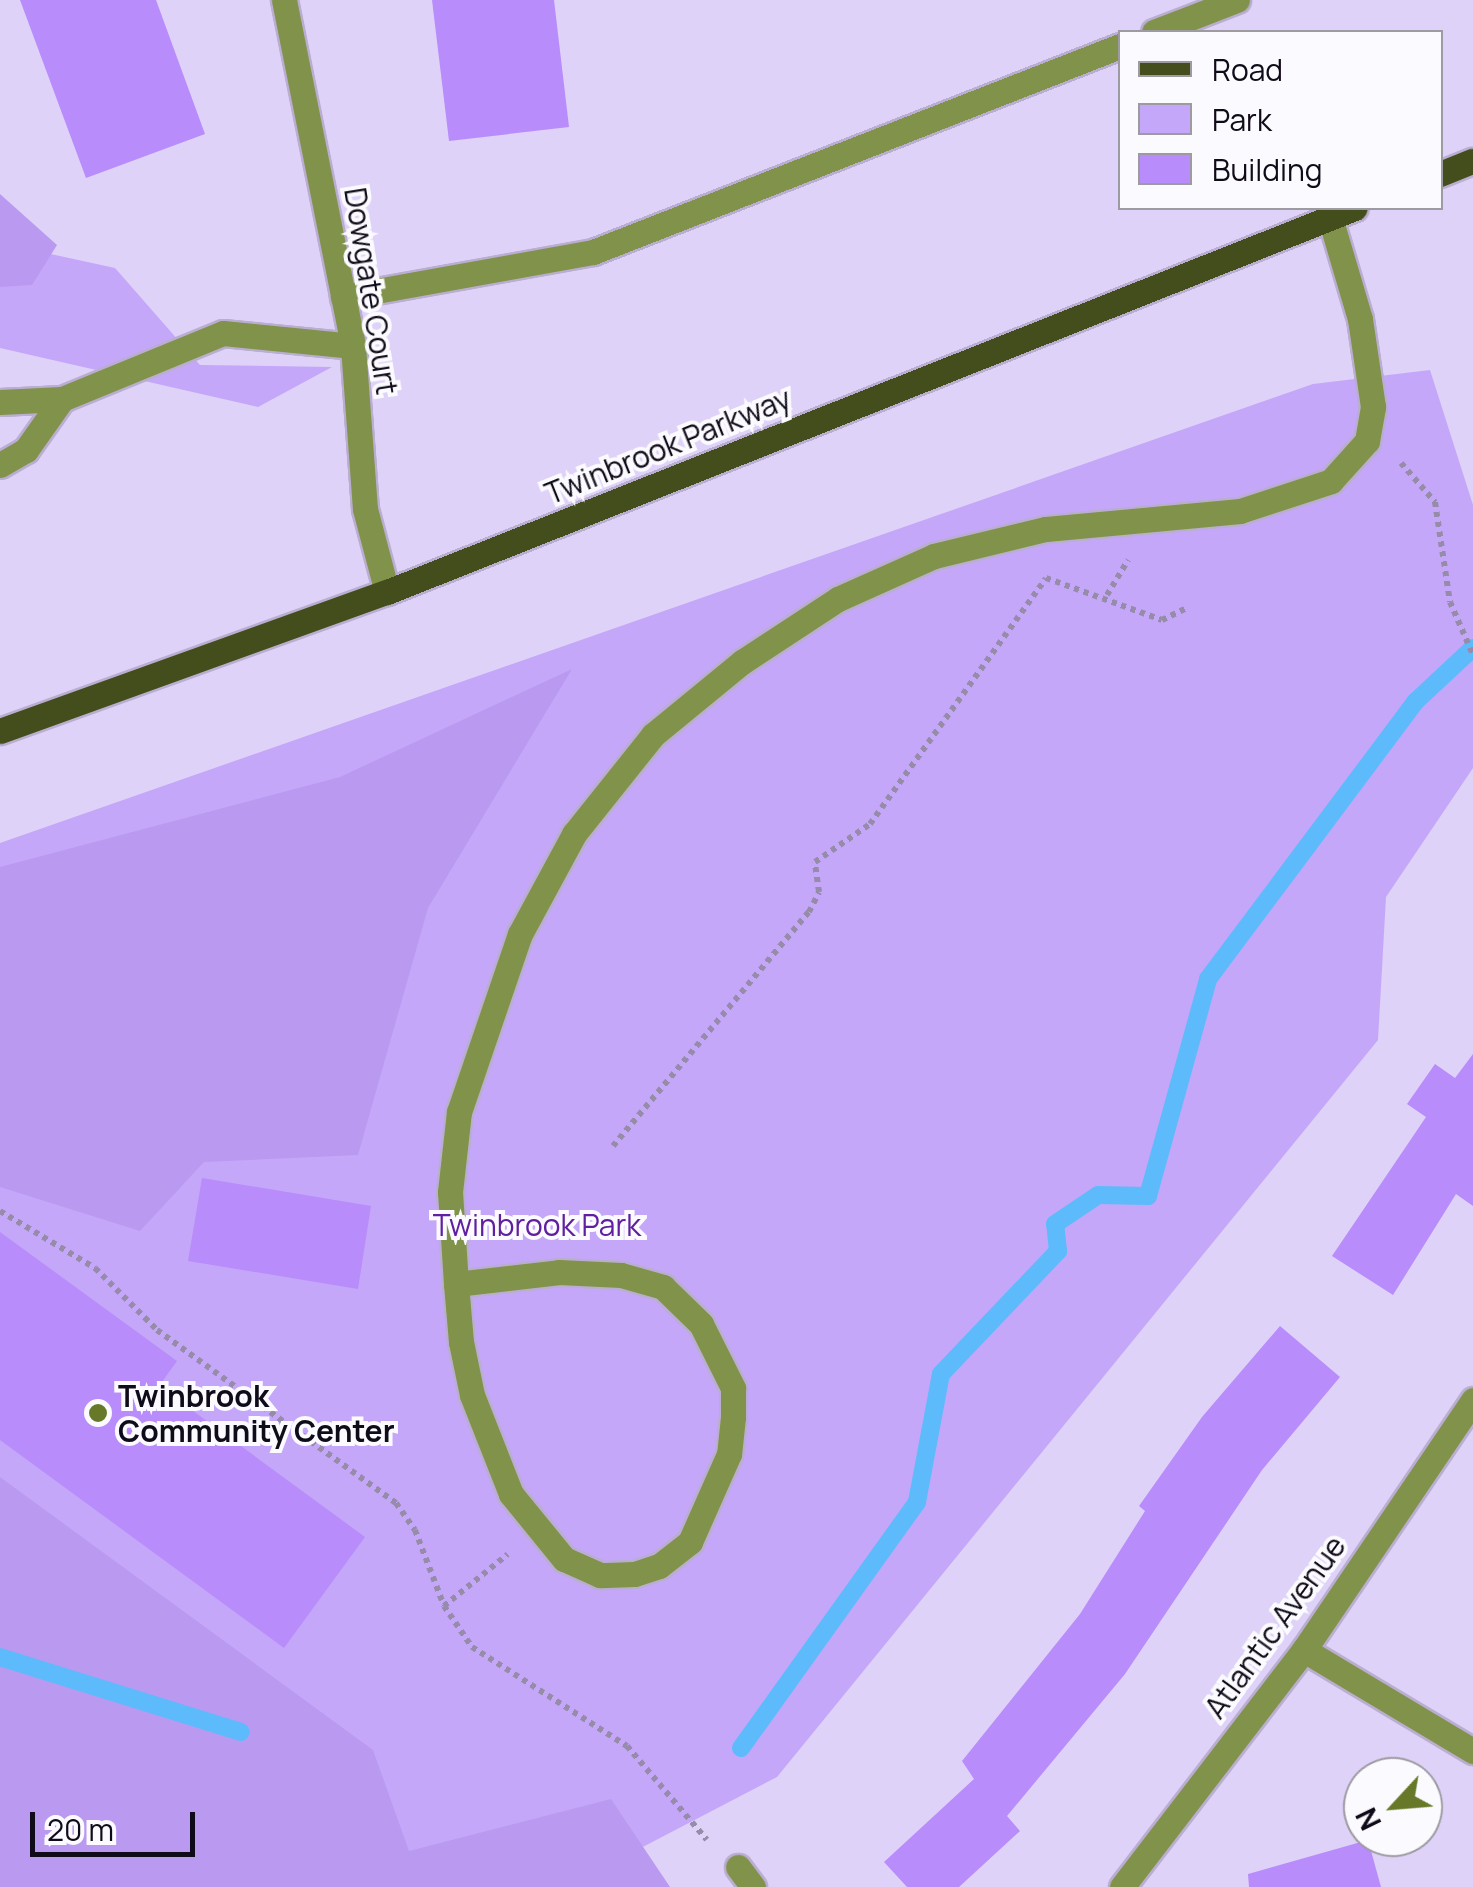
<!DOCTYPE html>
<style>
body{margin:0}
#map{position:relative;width:1473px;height:1887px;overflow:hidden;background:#dfd2f8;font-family:Manrope,sans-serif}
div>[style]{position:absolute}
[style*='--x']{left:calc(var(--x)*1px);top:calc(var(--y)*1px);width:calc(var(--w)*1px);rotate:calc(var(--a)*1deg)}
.green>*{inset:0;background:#c5a7f9}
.forest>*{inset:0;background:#ba99f1}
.stream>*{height:18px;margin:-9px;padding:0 9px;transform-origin:9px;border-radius:9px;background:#5dbbfb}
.building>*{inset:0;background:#b88cfa}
.path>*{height:6px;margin-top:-3px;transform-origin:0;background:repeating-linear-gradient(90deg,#968ca9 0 5px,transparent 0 10px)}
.roads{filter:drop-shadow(2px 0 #baaed0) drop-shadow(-2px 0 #baaed0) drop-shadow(0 2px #baaed0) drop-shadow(0 -2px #baaed0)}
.minor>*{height:25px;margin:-12.5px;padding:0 12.5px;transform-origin:12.5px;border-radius:12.5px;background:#81924b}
.major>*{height:25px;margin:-12.5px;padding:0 12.5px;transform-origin:12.5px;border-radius:12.5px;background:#434e1c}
.dots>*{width:28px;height:28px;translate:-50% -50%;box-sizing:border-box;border:5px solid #fbfafe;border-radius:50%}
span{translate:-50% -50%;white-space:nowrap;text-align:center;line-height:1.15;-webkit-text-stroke:8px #fbfafe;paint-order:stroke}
.street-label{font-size:30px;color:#100b18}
.park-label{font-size:30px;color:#601fa0}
.poi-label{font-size:30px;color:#100b18;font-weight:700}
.left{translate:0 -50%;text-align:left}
.legend{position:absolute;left:1118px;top:30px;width:325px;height:180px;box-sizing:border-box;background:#fbfafe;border:2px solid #9d9aa2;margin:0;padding:12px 18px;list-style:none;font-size:30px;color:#100b18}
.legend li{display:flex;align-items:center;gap:20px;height:50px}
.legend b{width:50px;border:2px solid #9d9aa2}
.north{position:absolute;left:1343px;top:1757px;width:100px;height:100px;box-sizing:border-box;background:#fbfafe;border:2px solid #9d9aa2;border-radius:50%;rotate:244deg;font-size:28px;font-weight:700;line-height:40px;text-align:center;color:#100b18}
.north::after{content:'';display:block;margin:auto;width:35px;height:45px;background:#677928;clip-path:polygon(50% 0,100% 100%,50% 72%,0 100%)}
.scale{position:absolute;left:30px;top:1812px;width:165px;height:45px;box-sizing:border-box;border:5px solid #100b18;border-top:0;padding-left:12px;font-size:30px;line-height:35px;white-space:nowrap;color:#100b18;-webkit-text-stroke:8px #fbfafe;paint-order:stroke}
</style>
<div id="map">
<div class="green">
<div style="clip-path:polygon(0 243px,115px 268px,200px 365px,332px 367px,258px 407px,0 348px)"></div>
<div style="clip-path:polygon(1430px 370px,1473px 505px,1473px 768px,1386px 897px,1378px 1040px,777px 1777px,566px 1887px,0 1887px,0 843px,1313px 384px)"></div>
</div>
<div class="forest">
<div style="clip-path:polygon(0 194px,57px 245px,32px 285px,0 287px)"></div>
<div style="clip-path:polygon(572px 669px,428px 908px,358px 1155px,204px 1162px,140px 1231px,0 1187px,0 867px,340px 777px)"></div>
<div style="clip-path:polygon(0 1477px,373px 1750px,409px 1851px,611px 1799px,670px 1887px,0 1887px)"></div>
</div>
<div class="stream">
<div style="--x:0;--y:1657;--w:252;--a:17.3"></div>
<div style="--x:741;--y:1748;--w:302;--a:-54.4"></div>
<div style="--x:917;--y:1502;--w:130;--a:-79.4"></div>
<div style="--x:941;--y:1374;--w:170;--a:-46.4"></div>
<div style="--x:1058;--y:1251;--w:27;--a:-96"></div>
<div style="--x:1055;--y:1224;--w:52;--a:-34"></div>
<div style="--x:1098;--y:1195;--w:50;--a:1.1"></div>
<div style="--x:1148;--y:1196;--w:225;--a:-74.5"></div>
<div style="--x:1208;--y:979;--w:346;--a:-53.2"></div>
<div style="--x:1415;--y:702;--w:79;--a:-43"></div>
</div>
<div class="building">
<div style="clip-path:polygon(20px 0,156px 0,205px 134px,86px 178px)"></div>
<div style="clip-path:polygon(432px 0,554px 0,569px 127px,449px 141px)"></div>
<div style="clip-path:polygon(1473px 1054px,1473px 1206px,1456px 1194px,1393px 1295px,1332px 1256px,1426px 1117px,1407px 1104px,1435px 1064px,1455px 1078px)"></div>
<div style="clip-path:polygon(202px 1178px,371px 1206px,358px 1289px,188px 1261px)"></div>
<div style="clip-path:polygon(0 1232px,177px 1361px,159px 1386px,365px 1537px,284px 1648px,0 1440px)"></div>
<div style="clip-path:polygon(1280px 1326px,1340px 1377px,1262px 1470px,1125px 1674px,1007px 1816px,1020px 1831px,959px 1887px,907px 1887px,884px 1862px,974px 1779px,962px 1761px,1080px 1614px,1145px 1511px,1139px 1506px,1202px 1417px)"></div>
<div style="clip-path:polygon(1368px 1840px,1381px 1887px,1249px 1887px,1248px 1874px)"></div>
</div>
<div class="path">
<div style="--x:1401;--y:463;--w:52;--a:48.9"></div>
<div style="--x:1435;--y:502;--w:101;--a:81.5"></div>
<div style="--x:1450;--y:602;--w:58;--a:66.5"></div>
<div style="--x:1107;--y:595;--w:41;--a:-59"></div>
<div style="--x:613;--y:1146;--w:305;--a:-50.1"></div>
<div style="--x:809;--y:912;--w:22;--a:-63"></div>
<div style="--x:819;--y:892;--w:30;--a:-98"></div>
<div style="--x:815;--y:862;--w:67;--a:-34.6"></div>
<div style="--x:870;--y:824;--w:302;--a:-54.4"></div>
<div style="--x:1046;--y:578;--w:123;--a:19.9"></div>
<div style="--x:1162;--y:620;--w:28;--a:-26"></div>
<div style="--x:0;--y:1211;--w:111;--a:31"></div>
<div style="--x:95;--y:1268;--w:88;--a:45"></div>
<div style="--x:157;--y:1330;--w:295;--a:35.9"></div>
<div style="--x:396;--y:1503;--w:33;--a:55"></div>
<div style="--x:415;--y:1530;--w:81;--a:69.1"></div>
<div style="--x:444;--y:1606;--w:50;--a:55.7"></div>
<div style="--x:472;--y:1647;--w:184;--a:32.6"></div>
<div style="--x:627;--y:1746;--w:123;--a:49.6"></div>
<div style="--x:444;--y:1606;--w:82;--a:-39.1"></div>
</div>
<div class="roads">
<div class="minor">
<div style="--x:284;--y:0;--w:353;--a:78.7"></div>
<div style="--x:353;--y:346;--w:163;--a:85.8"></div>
<div style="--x:365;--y:509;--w:86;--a:75.2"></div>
<div style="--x:1154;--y:32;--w:89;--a:-21.1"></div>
<div style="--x:343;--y:297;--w:254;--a:-10.2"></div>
<div style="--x:593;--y:252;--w:566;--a:-21.35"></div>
<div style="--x:0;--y:402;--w:62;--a:-2.8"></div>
<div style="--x:62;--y:399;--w:174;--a:-22.3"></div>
<div style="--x:223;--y:333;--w:131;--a:5.7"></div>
<div style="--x:0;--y:465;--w:30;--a:-30"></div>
<div style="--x:26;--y:450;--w:62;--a:-54.8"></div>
<div style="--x:456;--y:1284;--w:104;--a:-6.6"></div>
<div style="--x:559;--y:1272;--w:62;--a:2.8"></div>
<div style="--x:621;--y:1275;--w:44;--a:15.9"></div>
<div style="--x:663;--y:1287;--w:53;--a:44.2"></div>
<div style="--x:701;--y:1324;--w:72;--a:63.4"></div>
<div style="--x:733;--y:1388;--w:29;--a:90"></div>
<div style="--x:733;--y:1417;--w:37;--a:96"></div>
<div style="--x:729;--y:1454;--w:96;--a:113.9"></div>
<div style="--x:690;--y:1542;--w:39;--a:142"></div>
<div style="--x:659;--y:1566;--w:26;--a:162"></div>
<div style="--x:634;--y:1574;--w:34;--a:178"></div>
<div style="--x:600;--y:1575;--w:39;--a:-156"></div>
<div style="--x:564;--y:1559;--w:84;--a:-129.2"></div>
<div style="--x:511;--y:1494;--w:106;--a:-111.5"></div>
<div style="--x:472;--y:1395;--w:54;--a:-101.7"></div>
<div style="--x:461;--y:1342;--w:58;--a:-94.9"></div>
<div style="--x:456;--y:1284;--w:92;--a:-93.7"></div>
<div style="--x:450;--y:1192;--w:81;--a:-83.6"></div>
<div style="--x:459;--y:1112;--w:188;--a:-71.1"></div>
<div style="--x:520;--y:934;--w:114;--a:-61.6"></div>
<div style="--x:574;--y:834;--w:127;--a:-51.4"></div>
<div style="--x:653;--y:735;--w:115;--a:-39.4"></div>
<div style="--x:742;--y:662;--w:115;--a:-33.3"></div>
<div style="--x:838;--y:599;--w:105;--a:-24.1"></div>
<div style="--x:934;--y:556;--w:115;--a:-13.6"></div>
<div style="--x:1046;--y:529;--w:195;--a:-5.3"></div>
<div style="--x:1240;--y:511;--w:96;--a:-18.2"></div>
<div style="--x:1331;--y:481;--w:54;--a:-48"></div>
<div style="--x:1367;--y:441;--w:35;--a:-80"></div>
<div style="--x:1373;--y:407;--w:89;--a:-98.4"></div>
<div style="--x:1360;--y:319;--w:105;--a:-106.5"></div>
<div style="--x:1304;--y:1650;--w:197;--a:30.9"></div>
<div style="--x:738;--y:1867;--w:25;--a:53"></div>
<div style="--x:1122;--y:1887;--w:299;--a:-52.5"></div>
<div style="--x:1304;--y:1650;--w:302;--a:-55.9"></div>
</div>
<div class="major">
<div style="--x:1440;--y:174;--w:35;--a:-22"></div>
<div style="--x:0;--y:731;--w:411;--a:-19.8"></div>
<div style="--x:387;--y:592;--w:1041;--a:-21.64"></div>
</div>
</div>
<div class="dots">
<div style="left:98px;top:1413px;background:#677928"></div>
</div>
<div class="street-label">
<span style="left:371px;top:291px;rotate:81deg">Dowgate Court</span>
<span style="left:668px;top:446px;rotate:-22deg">Twinbrook Parkway</span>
<span style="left:1275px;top:1627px;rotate:-54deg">Atlantic Avenue</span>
</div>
<div class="park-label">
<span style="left:537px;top:1225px">Twinbrook Park</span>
</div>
<div class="poi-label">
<span class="left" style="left:118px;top:1413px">Twinbrook<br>Community Center</span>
</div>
<ul class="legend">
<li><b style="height:12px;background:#434e1c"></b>Road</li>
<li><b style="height:28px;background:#c5a7f9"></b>Park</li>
<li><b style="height:28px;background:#b88cfa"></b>Building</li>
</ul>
<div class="north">N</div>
<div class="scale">20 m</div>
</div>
